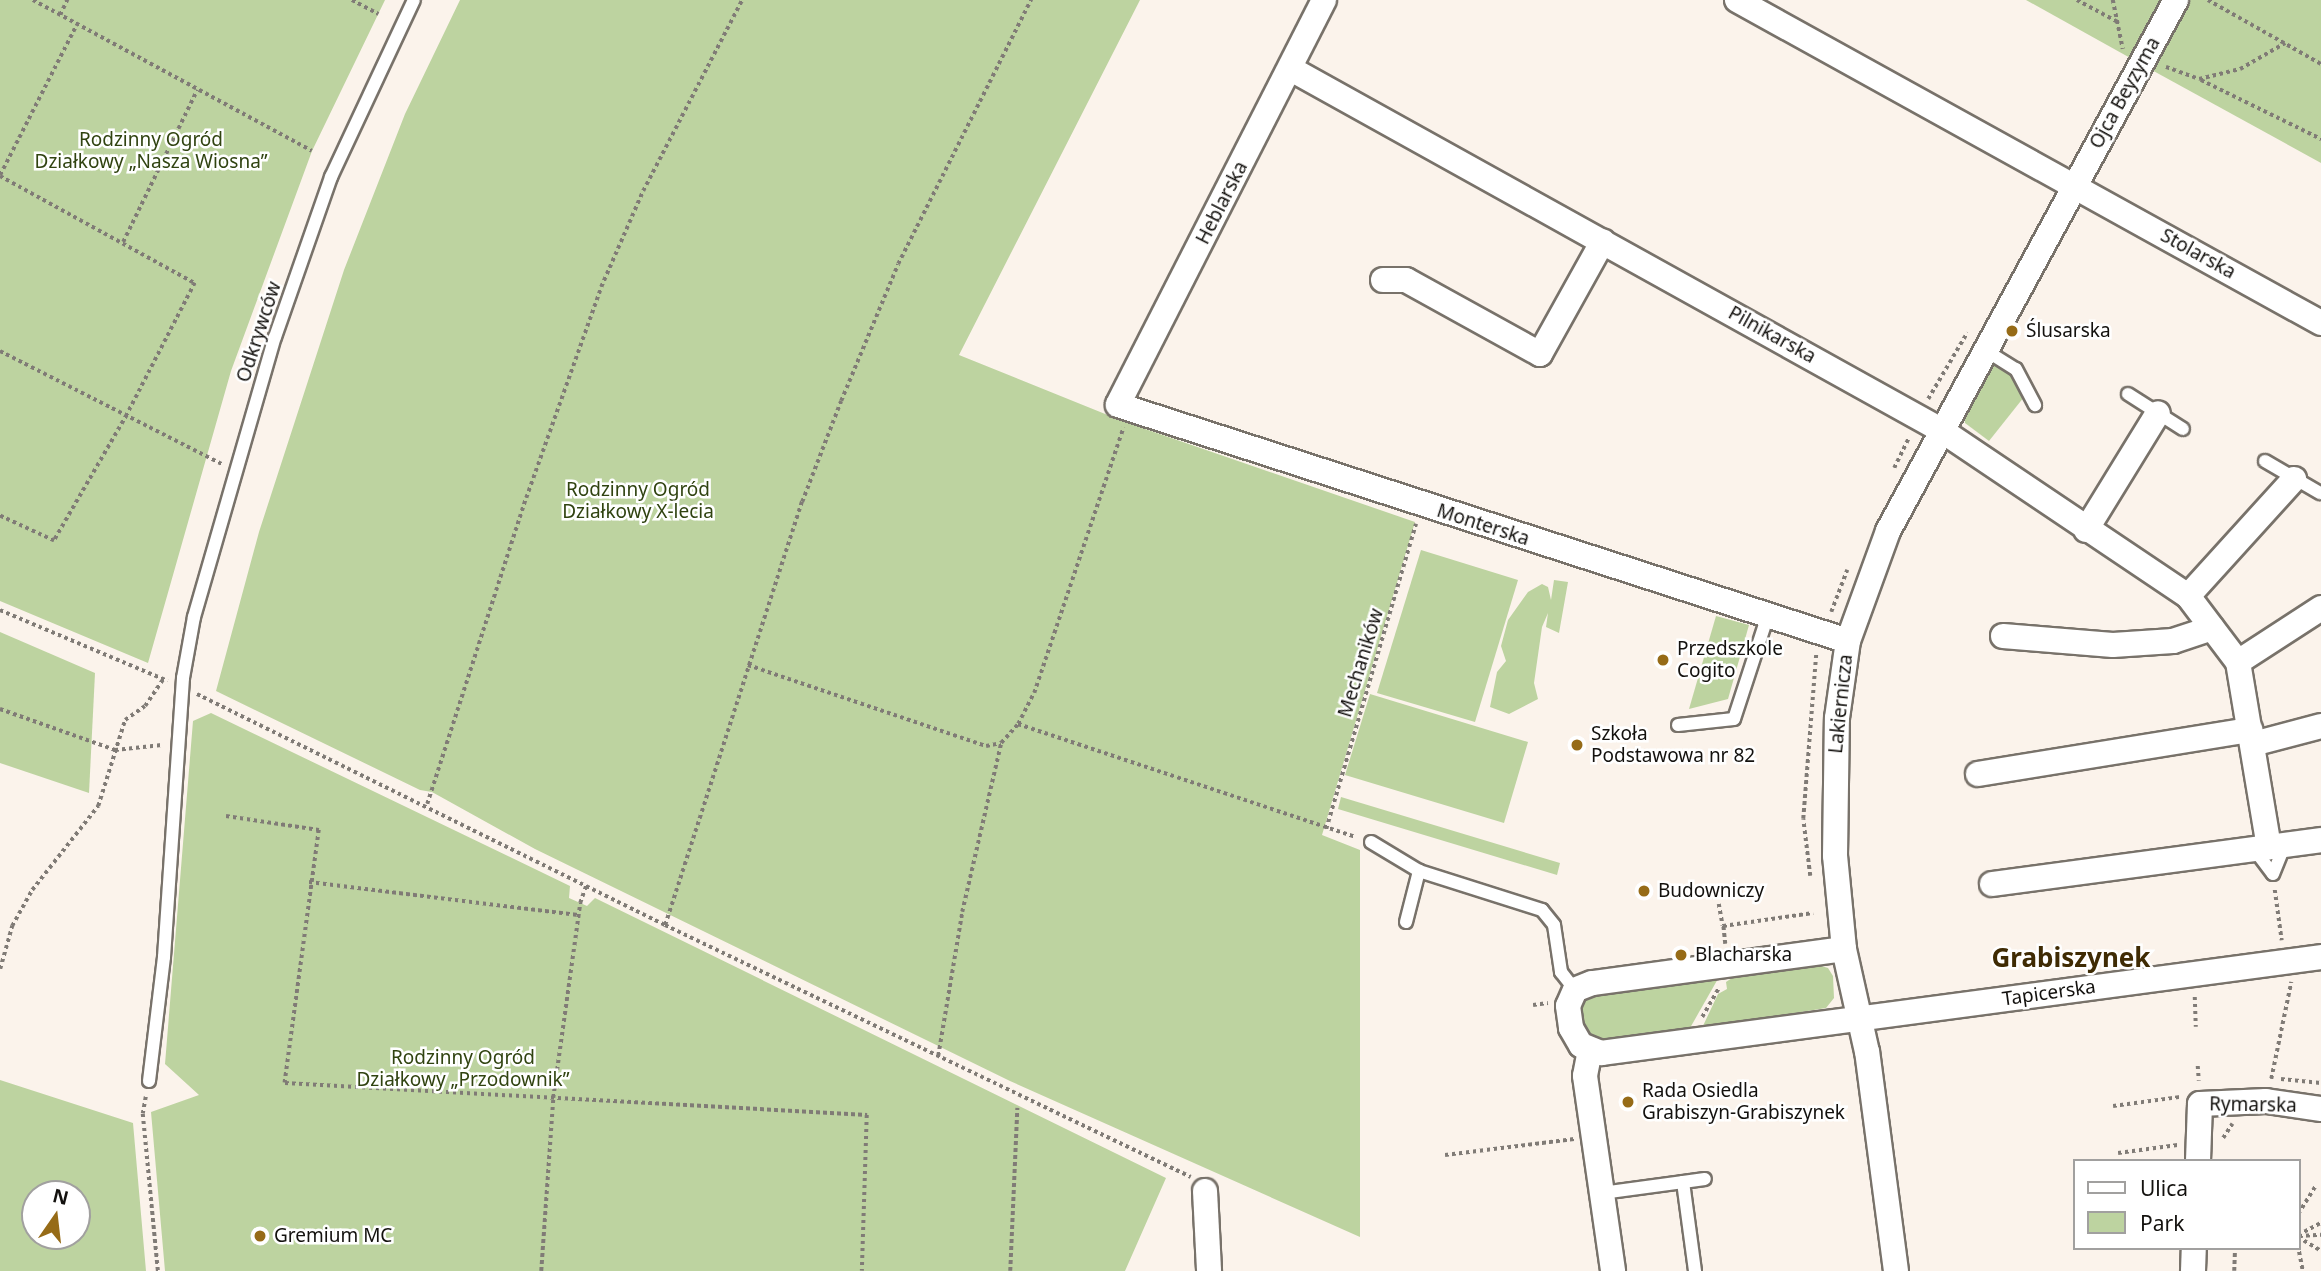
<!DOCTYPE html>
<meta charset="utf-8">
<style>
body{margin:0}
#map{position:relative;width:2321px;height:1271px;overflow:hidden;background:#fbf3eb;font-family:"Noto Sans",sans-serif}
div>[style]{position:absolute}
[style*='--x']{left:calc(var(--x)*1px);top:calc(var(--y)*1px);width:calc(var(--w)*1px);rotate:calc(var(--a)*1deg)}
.green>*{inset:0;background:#bdd3a0}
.path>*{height:3.5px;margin-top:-1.75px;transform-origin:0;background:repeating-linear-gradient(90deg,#807b76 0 3.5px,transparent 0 7px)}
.roads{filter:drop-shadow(2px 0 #78726a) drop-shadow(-2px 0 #78726a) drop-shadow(0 2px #78726a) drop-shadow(0 -2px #78726a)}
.service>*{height:12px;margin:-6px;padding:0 6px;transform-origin:6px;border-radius:6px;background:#fff}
.minor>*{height:24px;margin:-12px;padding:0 12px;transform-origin:12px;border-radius:12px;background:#fff}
.dots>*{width:19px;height:19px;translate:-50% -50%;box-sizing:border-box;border:4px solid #fff;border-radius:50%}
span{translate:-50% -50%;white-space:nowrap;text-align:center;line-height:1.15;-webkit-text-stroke:5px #fff;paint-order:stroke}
.street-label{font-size:19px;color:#13110e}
.park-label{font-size:19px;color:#304310}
.poi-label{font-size:19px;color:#13110e}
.left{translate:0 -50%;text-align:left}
.district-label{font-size:26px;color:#3f2b04;font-weight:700}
.legend{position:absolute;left:2073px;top:1159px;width:228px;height:91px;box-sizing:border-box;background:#fff;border:2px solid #a1a09f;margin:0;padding:9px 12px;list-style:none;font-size:21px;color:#13110e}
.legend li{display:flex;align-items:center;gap:14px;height:35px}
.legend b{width:35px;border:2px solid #a1a09f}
.north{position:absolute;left:21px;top:1180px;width:70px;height:70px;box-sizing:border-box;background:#fff;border:2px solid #a1a09f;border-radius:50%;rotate:14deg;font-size:19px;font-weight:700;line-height:28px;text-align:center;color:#13110e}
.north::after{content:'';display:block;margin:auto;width:24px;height:32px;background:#966b17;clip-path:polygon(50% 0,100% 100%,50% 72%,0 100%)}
</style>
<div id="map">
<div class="green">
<div style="clip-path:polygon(0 0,385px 0,312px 151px,231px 371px,148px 663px,0 601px)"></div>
<div style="clip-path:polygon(460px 0,1140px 0,959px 355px,1125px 422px,1415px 522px,1322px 835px,1360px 850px,1360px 1237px,1010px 1081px,535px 849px,432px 792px,420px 790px,216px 691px,259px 532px,344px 270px,405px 114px)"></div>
<div style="clip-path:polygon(2026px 0,2321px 0,2321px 163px,2159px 74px)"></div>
<div style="clip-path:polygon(1994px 361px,2011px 371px,2024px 397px,1989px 441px,1965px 423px,1964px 415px)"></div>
<div style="clip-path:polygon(1421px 550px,1518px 580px,1475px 722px,1377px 693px)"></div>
<div style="clip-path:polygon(1554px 580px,1568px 582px,1559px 633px,1546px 627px,1548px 613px,1542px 627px,1534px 683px,1538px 699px,1509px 714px,1490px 707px,1497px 672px,1506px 661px,1501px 646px,1508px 620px,1528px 592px,1542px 584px,1548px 587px,1551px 600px)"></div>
<div style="clip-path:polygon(1716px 616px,1749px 625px,1728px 699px,1689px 709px)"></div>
<div style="clip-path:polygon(0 632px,95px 673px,89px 793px,0 763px)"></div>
<div style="clip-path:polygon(1370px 694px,1528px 742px,1504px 823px,1345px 775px)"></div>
<div style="clip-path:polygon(211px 713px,570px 886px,569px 898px,587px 906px,595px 898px,1166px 1178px,1125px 1271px,165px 1271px,151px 1112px,199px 1095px,165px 1064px,193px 721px)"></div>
<div style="clip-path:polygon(1341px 797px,1560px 863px,1557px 875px,1338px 809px)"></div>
<div style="clip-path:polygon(1815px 964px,1828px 968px,1833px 976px,1834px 998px,1826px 1008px,1702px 1028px,1718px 994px,1727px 989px,1726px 982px,1738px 974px)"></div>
<div style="clip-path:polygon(1719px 977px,1690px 1028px,1602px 1041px,1585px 1033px,1579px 1012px,1589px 995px)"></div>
<div style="clip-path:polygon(evenodd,0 1080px,133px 1123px,146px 1271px,0 1271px,0 1080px,35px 1194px,77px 1194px,77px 1236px,35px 1236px,35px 1194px)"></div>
</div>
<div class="path">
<div style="--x:33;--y:0;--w:317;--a:28.4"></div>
<div style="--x:352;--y:0;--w:30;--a:28"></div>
<div style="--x:2077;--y:0;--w:47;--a:28.2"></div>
<div style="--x:2113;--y:0;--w:50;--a:78.5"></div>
<div style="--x:2208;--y:0;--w:130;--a:29.5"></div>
<div style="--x:60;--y:15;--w:17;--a:-65"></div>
<div style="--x:2166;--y:67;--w:35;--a:20"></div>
<div style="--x:2199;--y:79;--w:42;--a:-13.7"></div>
<div style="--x:2240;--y:69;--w:52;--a:-30"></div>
<div style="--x:2201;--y:80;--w:134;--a:26.2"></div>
<div style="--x:0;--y:175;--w:169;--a:-63"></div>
<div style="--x:0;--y:176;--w:222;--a:28.8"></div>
<div style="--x:195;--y:283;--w:148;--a:117.3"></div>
<div style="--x:127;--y:415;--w:146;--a:120.1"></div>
<div style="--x:54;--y:541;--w:60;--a:-155.2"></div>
<div style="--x:123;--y:242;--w:169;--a:-64"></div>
<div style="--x:0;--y:351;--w:249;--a:27"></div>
<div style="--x:1928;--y:399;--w:77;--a:-59.4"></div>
<div style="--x:1894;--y:468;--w:34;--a:-64"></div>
<div style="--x:0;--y:610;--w:182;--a:22.9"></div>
<div style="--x:1831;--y:612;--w:45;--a:-69.1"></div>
<div style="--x:748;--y:665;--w:251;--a:18.8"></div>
<div style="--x:986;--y:746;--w:15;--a:-11"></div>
<div style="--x:1001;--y:743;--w:25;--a:-48"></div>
<div style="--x:1018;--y:724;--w:35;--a:-63"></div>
<div style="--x:1034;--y:693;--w:280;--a:-71.4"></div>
<div style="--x:197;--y:694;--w:522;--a:26.27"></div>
<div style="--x:665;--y:925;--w:583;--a:25.6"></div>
<div style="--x:0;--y:709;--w:122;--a:19.6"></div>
<div style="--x:115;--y:750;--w:47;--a:-6.1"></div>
<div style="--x:1018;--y:724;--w:355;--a:18.5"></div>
<div style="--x:427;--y:804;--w:322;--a:-72.1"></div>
<div style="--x:526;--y:498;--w:224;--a:-70.4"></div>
<div style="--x:601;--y:287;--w:105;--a:-66.4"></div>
<div style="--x:643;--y:191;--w:215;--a:-62.6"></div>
<div style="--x:226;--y:816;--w:94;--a:8.6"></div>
<div style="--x:319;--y:830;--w:255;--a:97.7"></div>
<div style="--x:285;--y:1083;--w:583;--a:3.15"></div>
<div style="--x:867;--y:1115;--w:156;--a:91.8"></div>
<div style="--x:1326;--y:829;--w:318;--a:-73.6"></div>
<div style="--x:1810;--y:876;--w:57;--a:-97"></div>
<div style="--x:1803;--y:819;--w:168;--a:-85.5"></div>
<div style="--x:309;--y:882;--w:271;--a:7"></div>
<div style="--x:2275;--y:890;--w:51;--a:82.2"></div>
<div style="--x:1719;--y:904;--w:22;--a:80"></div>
<div style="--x:665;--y:925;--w:445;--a:-72.1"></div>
<div style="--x:802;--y:502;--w:108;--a:-68.9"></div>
<div style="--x:841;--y:401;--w:148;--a:-67.4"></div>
<div style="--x:898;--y:264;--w:296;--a:-63.3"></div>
<div style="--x:1725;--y:944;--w:18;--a:-96"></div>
<div style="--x:1723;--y:926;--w:91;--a:-8.2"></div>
<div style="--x:0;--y:969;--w:45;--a:-74.4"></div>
<div style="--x:12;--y:926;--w:41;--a:-60.9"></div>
<div style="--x:32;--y:890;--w:107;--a:-51.8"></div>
<div style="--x:98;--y:806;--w:90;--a:-72.6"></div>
<div style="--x:125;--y:720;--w:24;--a:-35"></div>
<div style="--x:145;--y:706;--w:32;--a:-56"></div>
<div style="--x:2195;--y:997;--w:30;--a:88"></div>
<div style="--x:1533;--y:1005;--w:15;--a:-8"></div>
<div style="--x:1702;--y:1017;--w:34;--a:-60"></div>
<div style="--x:938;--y:1056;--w:146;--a:-80.5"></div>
<div style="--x:962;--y:912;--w:173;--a:-77"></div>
<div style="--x:2198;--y:1066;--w:15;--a:86"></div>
<div style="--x:2271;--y:1079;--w:99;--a:-78.3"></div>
<div style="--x:2281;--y:1079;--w:40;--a:5.7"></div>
<div style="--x:146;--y:1097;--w:17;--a:100"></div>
<div style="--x:143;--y:1114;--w:158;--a:84.5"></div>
<div style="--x:2113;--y:1106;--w:68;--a:-7.7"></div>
<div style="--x:2223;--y:1138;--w:17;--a:-57"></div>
<div style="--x:2118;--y:1153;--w:60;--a:-7.7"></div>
<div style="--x:1445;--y:1155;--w:130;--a:-7.1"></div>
<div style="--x:2298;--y:1214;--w:32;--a:-58"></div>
<div style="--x:2298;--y:1235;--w:26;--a:-28"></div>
<div style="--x:2299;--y:1236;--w:22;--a:-3"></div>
<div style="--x:2298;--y:1237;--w:27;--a:31"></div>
<div style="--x:2298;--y:1245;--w:26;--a:79"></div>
<div style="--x:541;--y:1271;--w:173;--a:-86"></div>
<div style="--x:553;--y:1098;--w:197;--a:-82.1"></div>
<div style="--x:580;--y:903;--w:18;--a:-71"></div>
<div style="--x:1010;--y:1271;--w:163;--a:-87.5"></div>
<div style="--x:2234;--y:1271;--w:23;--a:-88"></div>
</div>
<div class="roads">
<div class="service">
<div style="--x:1985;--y:350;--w:36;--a:32"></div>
<div style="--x:2016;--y:369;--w:41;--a:62.2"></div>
<div style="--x:2128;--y:394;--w:65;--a:32.5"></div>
<div style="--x:2265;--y:461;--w:64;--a:30.2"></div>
<div style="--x:1678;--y:725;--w:56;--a:-6.1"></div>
<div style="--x:1734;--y:719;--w:109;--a:-71.9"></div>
<div style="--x:1371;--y:842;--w:56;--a:31.1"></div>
<div style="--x:1419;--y:871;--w:129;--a:17.6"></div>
<div style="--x:1542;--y:910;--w:19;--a:51"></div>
<div style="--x:1554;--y:925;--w:48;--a:81.5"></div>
<div style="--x:1561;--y:972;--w:23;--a:52"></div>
<div style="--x:2254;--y:849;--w:31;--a:53"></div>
<div style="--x:2273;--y:874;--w:31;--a:-68"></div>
<div style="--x:1406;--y:922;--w:53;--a:-75.7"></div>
<div style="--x:149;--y:1081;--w:125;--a:-83.1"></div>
<div style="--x:164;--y:957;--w:280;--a:-86.1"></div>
<div style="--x:183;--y:678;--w:62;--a:-79.8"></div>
<div style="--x:194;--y:617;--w:291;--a:-73.9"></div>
<div style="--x:275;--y:337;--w:170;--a:-70.7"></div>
<div style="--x:331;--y:177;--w:195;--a:-64.9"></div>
<div style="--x:1683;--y:1182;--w:22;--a:-8"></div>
<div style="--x:1602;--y:1193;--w:82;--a:-7.7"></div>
<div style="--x:1683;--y:1182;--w:90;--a:82.3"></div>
</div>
<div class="minor">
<div style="--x:1324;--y:0;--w:454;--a:117"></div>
<div style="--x:1118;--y:405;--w:767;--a:17.92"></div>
<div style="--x:1737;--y:0;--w:667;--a:28.95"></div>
<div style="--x:1291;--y:69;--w:744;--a:29.05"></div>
<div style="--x:1941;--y:430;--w:298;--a:33.9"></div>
<div style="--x:2188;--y:596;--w:83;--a:52.9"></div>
<div style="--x:2238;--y:662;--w:188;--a:80.5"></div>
<div style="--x:1383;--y:280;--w:23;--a:0"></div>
<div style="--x:1406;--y:280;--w:153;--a:28.9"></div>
<div style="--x:1540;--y:354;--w:129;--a:-60.9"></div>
<div style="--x:2086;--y:530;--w:137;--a:-58.4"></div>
<div style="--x:2188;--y:596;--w:158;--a:-47.8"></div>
<div style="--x:2003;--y:636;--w:110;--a:4.7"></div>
<div style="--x:2113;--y:645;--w:60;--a:-3.8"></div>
<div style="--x:2173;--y:641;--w:41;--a:-18.4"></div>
<div style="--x:2238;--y:662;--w:99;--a:-33"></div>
<div style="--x:2253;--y:744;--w:70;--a:-14.8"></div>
<div style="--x:1978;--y:774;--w:276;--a:-9.2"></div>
<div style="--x:1992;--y:884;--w:332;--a:-7.6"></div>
<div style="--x:1844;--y:949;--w:254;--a:172.3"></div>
<div style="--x:1592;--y:983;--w:18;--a:158"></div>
<div style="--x:1575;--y:990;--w:17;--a:114"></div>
<div style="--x:1568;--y:1006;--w:22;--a:82"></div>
<div style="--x:1571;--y:1028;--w:20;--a:60"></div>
<div style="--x:1581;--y:1045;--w:22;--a:22"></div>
<div style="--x:1601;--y:1053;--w:726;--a:-7.59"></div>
<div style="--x:1590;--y:1050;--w:26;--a:101"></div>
<div style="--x:1585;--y:1076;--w:197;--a:81.8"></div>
<div style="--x:2198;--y:1161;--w:57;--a:-88"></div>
<div style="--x:2200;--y:1104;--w:66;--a:-2.6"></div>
<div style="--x:2266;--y:1101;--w:56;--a:8.3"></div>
<div style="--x:1205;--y:1191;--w:80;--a:87.1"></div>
<div style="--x:1896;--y:1271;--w:221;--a:-97.5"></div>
<div style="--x:1867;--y:1052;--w:106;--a:-102.6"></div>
<div style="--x:1844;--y:949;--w:93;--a:-95.5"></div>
<div style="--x:1835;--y:856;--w:138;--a:-89.2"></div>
<div style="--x:1837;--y:718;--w:78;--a:-81.9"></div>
<div style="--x:1848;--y:641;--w:117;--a:-70"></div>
<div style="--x:1888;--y:531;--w:604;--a:-61.53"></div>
<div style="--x:2193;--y:1271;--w:23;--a:-88"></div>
</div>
</div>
<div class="dots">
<div style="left:2012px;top:331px;background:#966b17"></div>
<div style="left:1663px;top:660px;background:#966b17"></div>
<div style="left:1577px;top:745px;background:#966b17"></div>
<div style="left:1644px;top:891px;background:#966b17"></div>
<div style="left:1681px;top:955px;background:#966b17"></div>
<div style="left:1628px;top:1102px;background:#966b17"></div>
<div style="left:260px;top:1236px;background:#966b17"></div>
</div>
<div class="street-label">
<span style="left:2125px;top:93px;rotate:-61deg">Ojca Beyzyma</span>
<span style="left:1222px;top:203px;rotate:-63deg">Heblarska</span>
<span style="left:2198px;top:254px;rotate:29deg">Stolarska</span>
<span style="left:259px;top:332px;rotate:-72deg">Odkrywców</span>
<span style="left:1772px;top:335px;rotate:29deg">Pilnikarska</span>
<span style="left:1483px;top:525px;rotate:18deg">Monterska</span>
<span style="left:1361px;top:663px;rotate:-73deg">Mechaników</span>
<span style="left:1841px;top:704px;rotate:-84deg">Lakiernicza</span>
<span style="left:2049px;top:993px;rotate:-8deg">Tapicerska</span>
<span style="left:2253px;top:1105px;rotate:1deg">Rymarska</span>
</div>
<div class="park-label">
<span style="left:151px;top:151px">Rodzinny Ogród<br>Działkowy „Nasza Wiosna”</span>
<span style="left:638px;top:501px">Rodzinny Ogród<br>Działkowy X-lecia</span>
<span style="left:463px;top:1069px">Rodzinny Ogród<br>Działkowy „Przodownik”</span>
</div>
<div class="poi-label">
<span class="left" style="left:2026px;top:331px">Ślusarska</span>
<span class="left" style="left:1677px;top:660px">Przedszkole<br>Cogito</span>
<span class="left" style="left:1591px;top:745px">Szkoła<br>Podstawowa nr 82</span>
<span class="left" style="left:1658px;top:891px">Budowniczy</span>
<span class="left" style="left:1695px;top:955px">Blacharska</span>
<span class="left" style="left:1642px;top:1102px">Rada Osiedla<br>Grabiszyn-Grabiszynek</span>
<span class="left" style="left:274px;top:1236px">Gremium MC</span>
</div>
<div class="district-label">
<span style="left:2071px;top:958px">Grabiszynek</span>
</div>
<ul class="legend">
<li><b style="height:9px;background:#fff"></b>Ulica</li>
<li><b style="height:19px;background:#bdd3a0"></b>Park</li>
</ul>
<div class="north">N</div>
</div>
